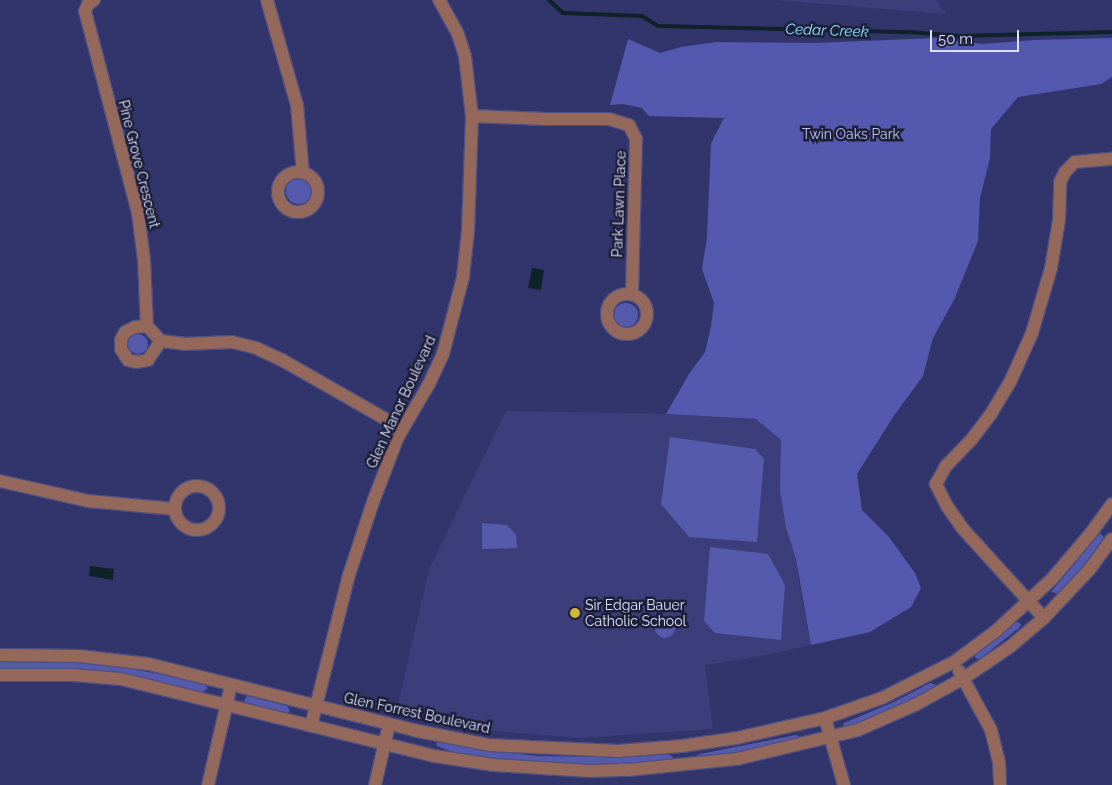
<!DOCTYPE html>
<style>
body{margin:0}
#map{position:relative;width:1112px;height:785px;overflow:hidden;background:#32356b;font-family:Raleway,sans-serif}
div>[style]{position:absolute}
[style*='--x']{left:calc(var(--x)*1px);top:calc(var(--y)*1px);width:calc(var(--w)*1px);rotate:calc(var(--a)*1deg)}
.built>*{inset:0;background:#3c3e7c}
.green>*{inset:0;background:#565aac}
.round{border-radius:50%}
.forest>*{inset:0;background:#5558af}
.water>*{inset:0;background:#0f2227}
.stream>*{height:4px;margin:-2px;padding:0 2px;transform-origin:2px;border-radius:2px;background:#0f2227}
.roads{filter:drop-shadow(1px 0 #4d5082) drop-shadow(-1px 0 #4d5082) drop-shadow(0 1px #4d5082) drop-shadow(0 -1px #4d5082)}
.minor>*{height:12px;margin:-6px;padding:0 6px;transform-origin:6px;border-radius:6px;background:#94685a}
.minor>.ring{margin:-6px;padding:0;box-sizing:content-box;background:none;border:12px solid #94685a;border-radius:50%}
.dots>*{width:14px;height:14px;translate:-50% -50%;box-sizing:border-box;border:2px solid #1e2039;border-radius:50%}
span{translate:-50% -50%;white-space:nowrap;text-align:center;line-height:1.15;-webkit-text-stroke:5px #1e2039;paint-order:stroke}
.park-label{font-size:14px;color:#bbc2f0}
.street-label{font-size:14px;color:#dce0fb}
.poi-label{font-size:14px;color:#dce0fb}
.left{translate:0 -50%;text-align:left}
.water-label{font-size:15px;color:#83e3ff;font-style:italic}
.scale{position:absolute;left:930px;top:30px;width:89px;height:22px;box-sizing:border-box;border:2px solid #dce0fb;border-top:0;padding-left:6px;font-size:15px;line-height:18px;white-space:nowrap;color:#dce0fb;-webkit-text-stroke:4px #1e2039;paint-order:stroke}
</style>
<div id="map">
<div class="built">
<div style="clip-path:polygon(775px 0,936px 0,946px 14px)"></div>
<div style="clip-path:polygon(506px 411px,666px 414px,764px 420px,780px 430px,799px 583px,811px 645px,762px 656px,705px 665px,713px 729px,578px 738px,481px 730px,397px 709px,429px 569px)"></div>
</div>
<div class="green">
<div class="round" style="left:286px;top:178px;width:26px;height:26px"></div>
<div class="round" style="left:614px;top:303px;width:24px;height:24px"></div>
<div class="round" style="left:128px;top:334px;width:20px;height:20px"></div>
<div style="clip-path:polygon(670px 437px,755px 449px,764px 459px,757px 542px,689px 537px,661px 504px)"></div>
<div style="clip-path:polygon(482px 523px,507px 525px,516px 535px,517px 548px,482px 549px)"></div>
<div style="clip-path:polygon(1100px 533px,1104px 537px,1087px 562px,1059px 594px,1051px 592px)"></div>
<div style="clip-path:polygon(710px 547px,768px 554px,785px 585px,781px 640px,715px 633px,704px 621px)"></div>
<div class="round" style="left:655px;top:618px;width:20px;height:20px"></div>
<div style="clip-path:polygon(1015px 621px,1021px 624px,1020px 627px,981px 658px,977px 659px,975px 657px,976px 652px)"></div>
<div style="clip-path:polygon(0 662px,79px 663px,120px 667px,165px 675px,205px 685px,208px 688px,203px 692px,133px 677px,0 670px)"></div>
<div style="clip-path:polygon(930px 683px,937px 685px,937px 688px,900px 708px,842px 729px,844px 723px,894px 702px)"></div>
<div style="clip-path:polygon(247px 696px,287px 706px,290px 711px,287px 714px,246px 703px,244px 701px)"></div>
<div style="clip-path:polygon(796px 735px,802px 738px,781px 746px,696px 759px,697px 755px,700px 754px)"></div>
<div style="clip-path:polygon(438px 742px,474px 749px,537px 756px,600px 757px,668px 754px,673px 757px,672px 760px,623px 765px,571px 765px,501px 760px,457px 754px,437px 746px,436px 744px)"></div>
</div>
<div class="forest">
<div style="clip-path:polygon(936px 38px,982px 44px,1034px 40px,1112px 38px,1112px 77px,1101px 84px,1018px 97px,991px 129px,990px 158px,980px 198px,978px 241px,954px 300px,933px 338px,923px 376px,893px 417px,857px 474px,862px 510px,889px 537px,915px 573px,921px 588px,911px 607px,870px 632px,811px 645px,796px 559px,786px 527px,780px 491px,781px 440px,756px 419px,666px 414px,689px 374px,705px 352px,711px 326px,714px 303px,702px 269px,707px 237px,711px 143px,724px 118px,649px 116px,642px 108px,623px 104px,610px 105px,628px 39px,660px 53px,681px 47px,716px 42px,815px 43px)"></div>
</div>
<div class="water">
<div style="clip-path:polygon(532px 268px,544px 270px,541px 290px,528px 288px)"></div>
<div style="clip-path:polygon(90px 566px,114px 569px,113px 580px,89px 576px)"></div>
</div>
<div class="stream">
<div style="--x:549;--y:0;--w:19;--a:43"></div>
<div style="--x:563;--y:13;--w:79;--a:2.2"></div>
<div style="--x:642;--y:16;--w:19;--a:32"></div>
<div style="--x:658;--y:26;--w:252;--a:1.4"></div>
<div style="--x:910;--y:32;--w:50;--a:4.6"></div>
<div style="--x:960;--y:36;--w:152;--a:-1.5"></div>
</div>
<div class="roads">
<div class="minor">
<div style="--x:94;--y:0;--w:7;--a:146"></div>
<div style="--x:88;--y:4;--w:8;--a:113"></div>
<div style="--x:85;--y:11;--w:209;--a:75.3"></div>
<div style="--x:138;--y:213;--w:47;--a:82.7"></div>
<div style="--x:144;--y:260;--w:66;--a:87.4"></div>
<div style="--x:147;--y:326;--w:21;--a:47"></div>
<div style="--x:161;--y:341;--w:23;--a:7"></div>
<div style="--x:184;--y:344;--w:48;--a:-2.4"></div>
<div style="--x:232;--y:342;--w:25;--a:14"></div>
<div style="--x:256;--y:348;--w:29;--a:25"></div>
<div style="--x:282;--y:360;--w:139;--a:29.7"></div>
<div style="--x:267;--y:0;--w:109;--a:74.1"></div>
<div style="--x:297;--y:105;--w:68;--a:85"></div>
<div style="--x:472;--y:116;--w:74;--a:2.3"></div>
<div style="--x:546;--y:119;--w:63;--a:0"></div>
<div style="--x:609;--y:119;--w:21;--a:17"></div>
<div style="--x:629;--y:125;--w:16;--a:63"></div>
<div style="--x:636;--y:139;--w:154;--a:91.5"></div>
<div class="ring" style="left:278px;top:172px;width:28px;height:28px"></div>
<div class="ring" style="left:607px;top:294px;width:28px;height:28px"></div>
<div style="--x:147;--y:326;--w:12;--a:175"></div>
<div style="--x:135;--y:327;--w:11;--a:153"></div>
<div style="--x:125;--y:332;--w:9;--a:117"></div>
<div style="--x:121;--y:340;--w:9;--a:90"></div>
<div style="--x:121;--y:349;--w:13;--a:58"></div>
<div style="--x:128;--y:360;--w:8;--a:14"></div>
<div style="--x:136;--y:362;--w:12;--a:-9"></div>
<div style="--x:148;--y:360;--w:23;--a:-56"></div>
<div style="--x:0;--y:481;--w:90;--a:12.8"></div>
<div style="--x:88;--y:501;--w:87;--a:5.3"></div>
<div class="ring" style="left:175px;top:486px;width:32px;height:32px"></div>
<div style="--x:1044;--y:618;--w:120;--a:-132.3"></div>
<div style="--x:963;--y:529;--w:28;--a:-125"></div>
<div style="--x:947;--y:506;--w:25;--a:-117"></div>
<div style="--x:936;--y:484;--w:21;--a:-61"></div>
<div style="--x:946;--y:466;--w:37;--a:-46"></div>
<div style="--x:972;--y:439;--w:34;--a:-53"></div>
<div style="--x:992;--y:412;--w:37;--a:-59"></div>
<div style="--x:1011;--y:380;--w:51;--a:-65.9"></div>
<div style="--x:1032;--y:333;--w:68;--a:-73.7"></div>
<div style="--x:1051;--y:268;--w:49;--a:-80.5"></div>
<div style="--x:1059;--y:220;--w:38;--a:-88"></div>
<div style="--x:1060;--y:182;--w:11;--a:-63"></div>
<div style="--x:1065;--y:172;--w:14;--a:-45"></div>
<div style="--x:1075;--y:162;--w:37;--a:-5"></div>
<div style="--x:0;--y:655;--w:79;--a:0.7"></div>
<div style="--x:79;--y:656;--w:70;--a:6.5"></div>
<div style="--x:149;--y:664;--w:272;--a:14"></div>
<div style="--x:413;--y:730;--w:77;--a:11.2"></div>
<div style="--x:489;--y:745;--w:129;--a:2.7"></div>
<div style="--x:618;--y:751;--w:64;--a:-4.5"></div>
<div style="--x:682;--y:746;--w:56;--a:-8.3"></div>
<div style="--x:737;--y:738;--w:90;--a:-12.8"></div>
<div style="--x:825;--y:718;--w:60;--a:-19.3"></div>
<div style="--x:882;--y:698;--w:80;--a:-26.6"></div>
<div style="--x:954;--y:662;--w:52;--a:-36.4"></div>
<div style="--x:996;--y:631;--w:76;--a:-42.9"></div>
<div style="--x:1052;--y:579;--w:60;--a:-49.7"></div>
<div style="--x:1091;--y:533;--w:36;--a:-54"></div>
<div style="--x:959;--y:671;--w:67;--a:61.5"></div>
<div style="--x:991;--y:730;--w:34;--a:76"></div>
<div style="--x:999;--y:763;--w:22;--a:87"></div>
<div style="--x:0;--y:675;--w:73;--a:0"></div>
<div style="--x:73;--y:675;--w:48;--a:4.8"></div>
<div style="--x:121;--y:679;--w:322;--a:13.8"></div>
<div style="--x:434;--y:756;--w:61;--a:8.5"></div>
<div style="--x:494;--y:765;--w:96;--a:3.6"></div>
<div style="--x:590;--y:771;--w:38;--a:-2"></div>
<div style="--x:628;--y:770;--w:110;--a:-5.8"></div>
<div style="--x:737;--y:759;--w:124;--a:-13.5"></div>
<div style="--x:858;--y:730;--w:62;--a:-23.7"></div>
<div style="--x:915;--y:705;--w:56;--a:-28.9"></div>
<div style="--x:964;--y:678;--w:57;--a:-34.2"></div>
<div style="--x:1011;--y:646;--w:43;--a:-40.3"></div>
<div style="--x:1044;--y:618;--w:67;--a:-46.8"></div>
<div style="--x:1090;--y:569;--w:37;--a:-54"></div>
<div style="--x:825;--y:718;--w:70;--a:74.2"></div>
<div style="--x:311;--y:726;--w:156;--a:-75.9"></div>
<div style="--x:349;--y:575;--w:77;--a:-71.8"></div>
<div style="--x:373;--y:502;--w:70;--a:-69"></div>
<div style="--x:398;--y:437;--w:61;--a:-59.7"></div>
<div style="--x:429;--y:384;--w:33;--a:-65"></div>
<div style="--x:443;--y:354;--w:80;--a:-75.4"></div>
<div style="--x:463;--y:277;--w:46;--a:-83.8"></div>
<div style="--x:468;--y:231;--w:115;--a:-88"></div>
<div style="--x:472;--y:116;--w:60;--a:-96.7"></div>
<div style="--x:465;--y:56;--w:23;--a:-108"></div>
<div style="--x:458;--y:34;--w:39;--a:-119"></div>
<div style="--x:208;--y:785;--w:103;--a:-77"></div>
<div style="--x:375;--y:785;--w:62;--a:-76.9"></div>
</div>
</div>
<div class="dots">
<div style="left:575px;top:613px;background:#cfb837"></div>
</div>
<div class="park-label">
<span style="left:851px;top:134px">Twin Oaks Park</span>
</div>
<div class="street-label">
<span style="left:139px;top:164px;rotate:76deg">Pine Grove Crescent</span>
<span style="left:619px;top:204px;rotate:-88deg">Park Lawn Place</span>
<span style="left:401px;top:402px;rotate:-65deg">Glen Manor Boulevard</span>
<span style="left:417px;top:713px;rotate:12deg">Glen Forrest Boulevard</span>
</div>
<div class="poi-label">
<span class="left" style="left:585px;top:613px">Sir Edgar Bauer<br>Catholic School</span>
</div>
<div class="water-label">
<span style="left:827px;top:31px;rotate:2deg">Cedar Creek</span>
</div>
<div class="scale">50 m</div>
</div>
